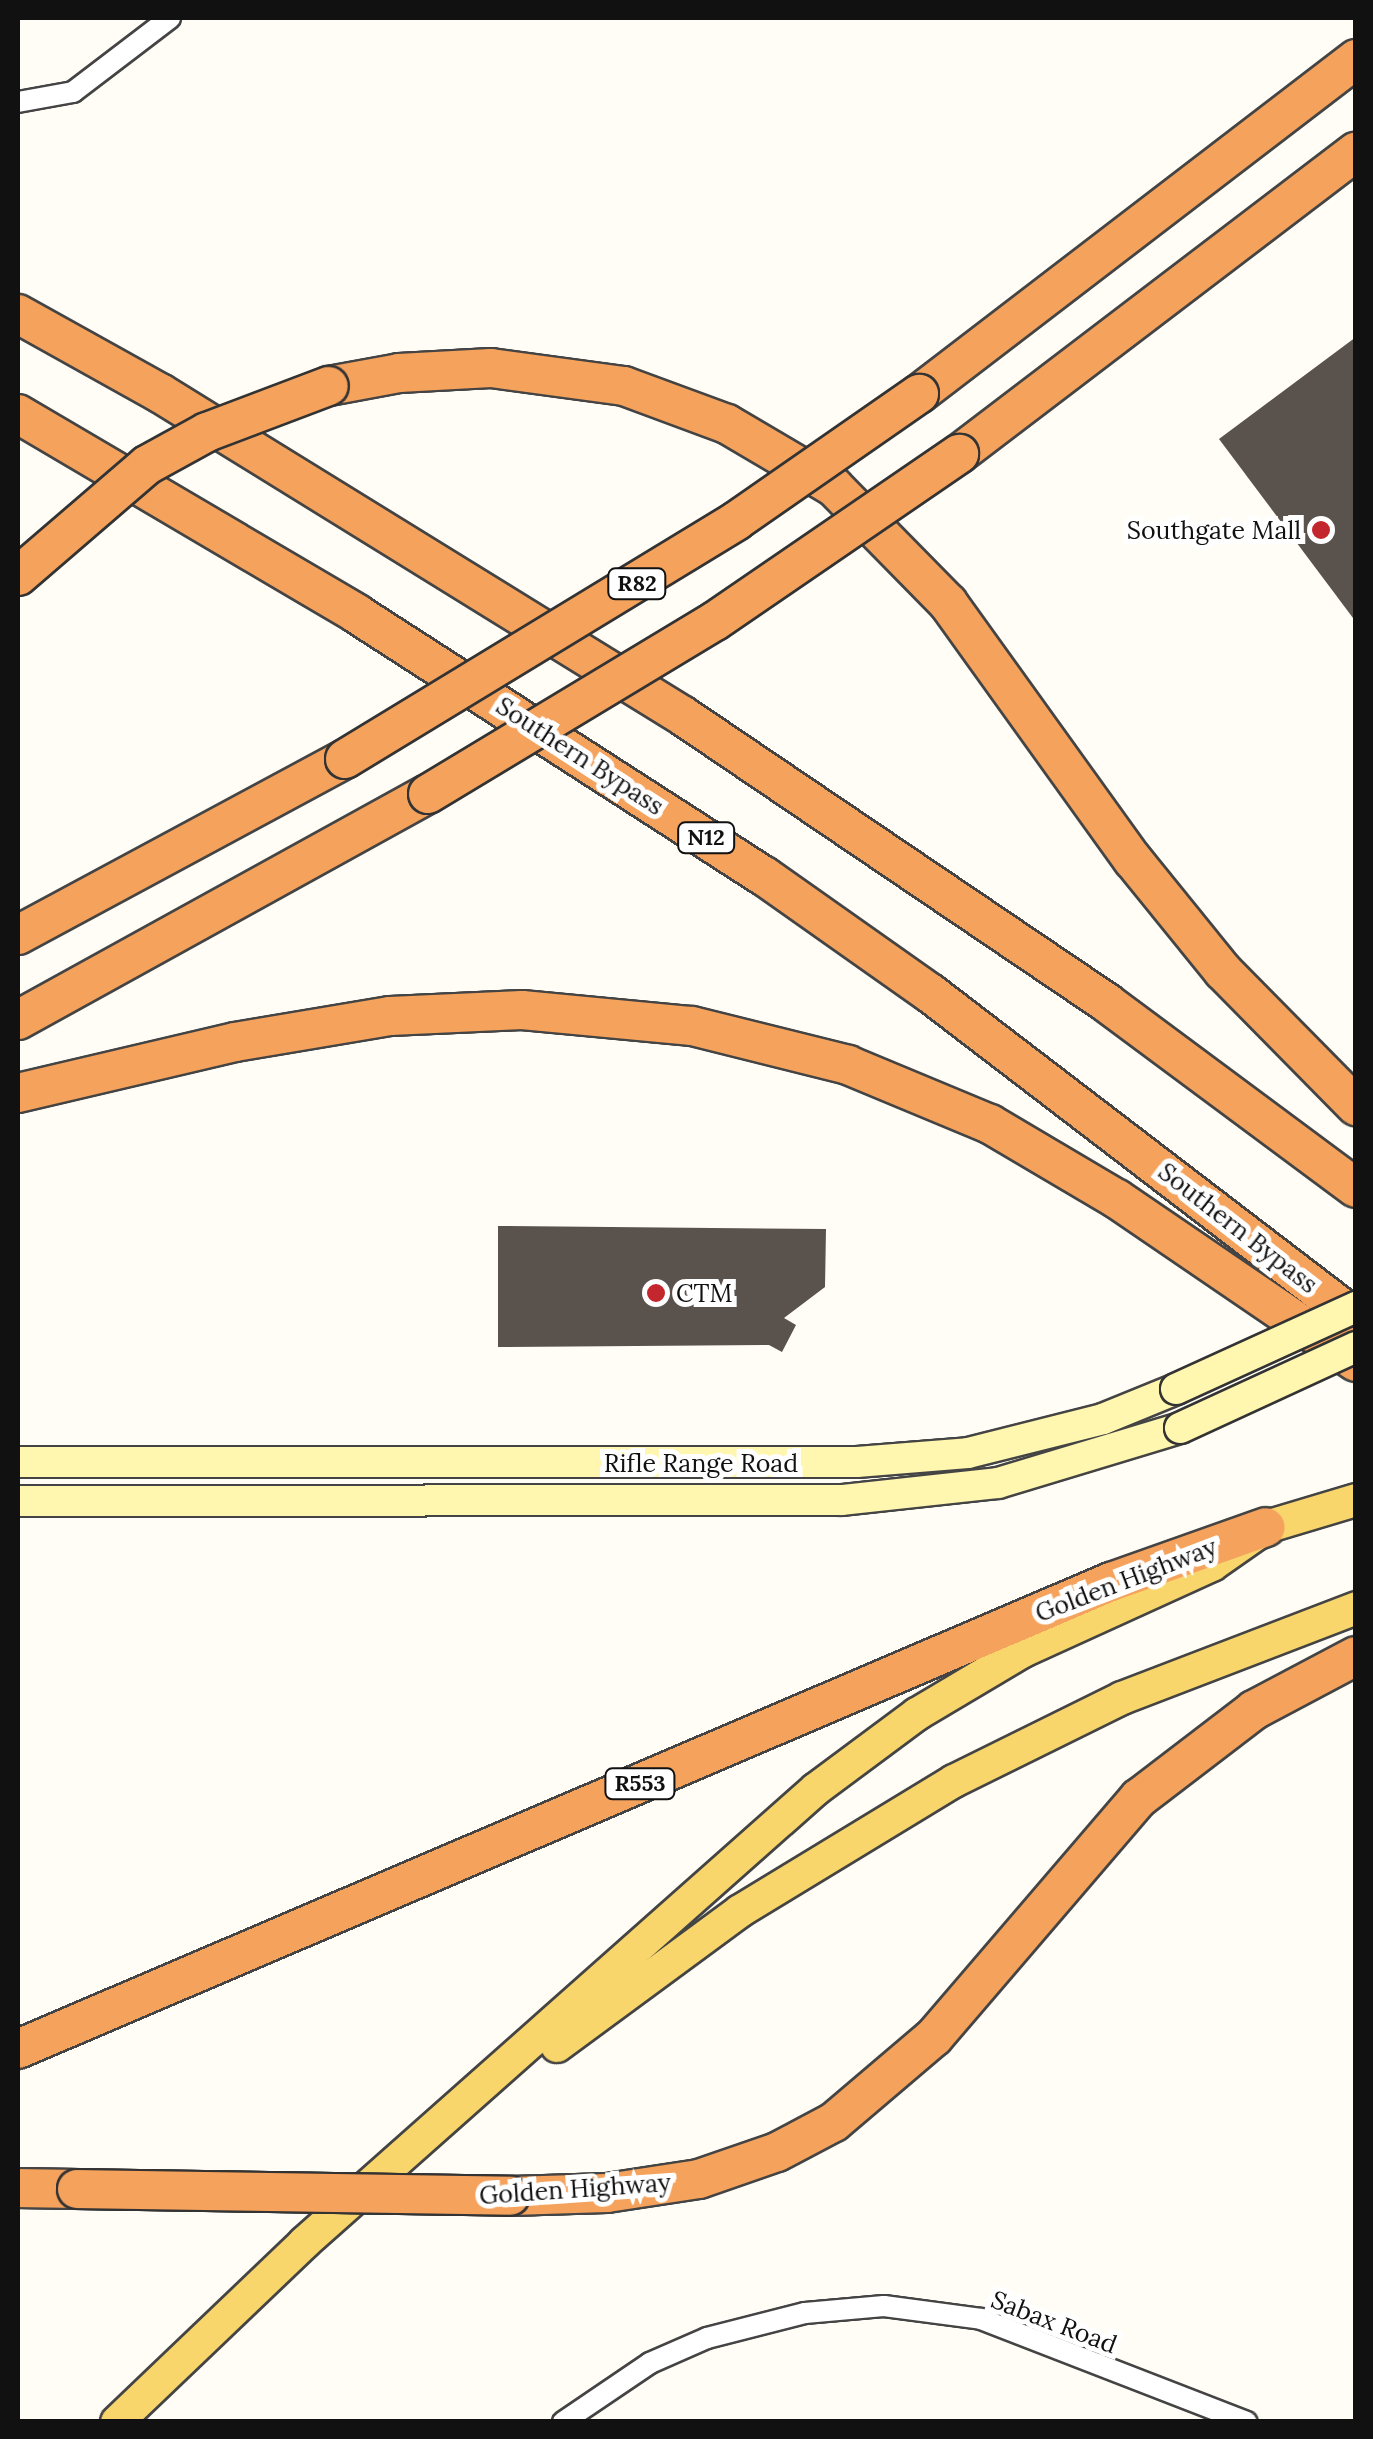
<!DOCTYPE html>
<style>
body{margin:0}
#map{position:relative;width:1373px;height:2439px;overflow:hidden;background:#fffdf5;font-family:Lora,serif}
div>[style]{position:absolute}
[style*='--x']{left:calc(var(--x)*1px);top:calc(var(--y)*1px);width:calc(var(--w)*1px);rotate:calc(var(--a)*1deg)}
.building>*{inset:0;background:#5a524d}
.roads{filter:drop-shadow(2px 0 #444) drop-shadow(-2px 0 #444) drop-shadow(0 2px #444) drop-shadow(0 -2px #444)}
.minor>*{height:20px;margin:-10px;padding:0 10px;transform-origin:10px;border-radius:10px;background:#fff}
.secondary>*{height:30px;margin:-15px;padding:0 15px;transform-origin:15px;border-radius:15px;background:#fff6b0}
.primary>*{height:32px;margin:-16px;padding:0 16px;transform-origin:16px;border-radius:16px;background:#f9d66b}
.motorway>*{height:38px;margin:-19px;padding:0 19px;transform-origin:19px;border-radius:19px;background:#f5a25d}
.bridges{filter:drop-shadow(2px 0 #333) drop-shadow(-2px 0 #333) drop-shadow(0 2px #333) drop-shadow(0 -2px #333)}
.secondary-bridge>*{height:30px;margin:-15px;padding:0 15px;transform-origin:15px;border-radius:15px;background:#fff6b0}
.motorway-bridge>*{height:38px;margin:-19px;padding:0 19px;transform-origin:19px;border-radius:19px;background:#f5a25d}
.dots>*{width:28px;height:28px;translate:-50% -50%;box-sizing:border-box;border:5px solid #fff;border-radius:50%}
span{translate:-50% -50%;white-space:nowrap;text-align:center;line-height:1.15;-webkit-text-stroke:10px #fff;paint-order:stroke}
.shield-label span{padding:2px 8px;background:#fff;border:2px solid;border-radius:8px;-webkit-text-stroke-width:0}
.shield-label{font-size:22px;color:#111;font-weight:700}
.poi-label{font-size:25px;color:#111}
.right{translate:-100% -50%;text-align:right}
.left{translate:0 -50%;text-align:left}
.street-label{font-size:25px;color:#111}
.frame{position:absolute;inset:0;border:20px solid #111;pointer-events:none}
</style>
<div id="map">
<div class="building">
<div style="clip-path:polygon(1356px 337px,1356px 622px,1219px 439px)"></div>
<div style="clip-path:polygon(498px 1226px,826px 1229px,825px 1287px,784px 1318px,796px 1325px,782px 1352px,769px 1345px,498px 1347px)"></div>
</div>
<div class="roads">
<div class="minor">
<div style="--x:18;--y:102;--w:56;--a:-10.3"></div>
<div style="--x:73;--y:92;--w:122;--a:-37.3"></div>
<div style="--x:563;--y:2422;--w:105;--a:-34.1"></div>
<div style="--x:650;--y:2363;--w:62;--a:-23.7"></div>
<div style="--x:707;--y:2338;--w:101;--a:-14.3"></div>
<div style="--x:805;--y:2313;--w:79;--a:-5.1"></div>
<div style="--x:884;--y:2306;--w:98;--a:7.6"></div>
<div style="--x:981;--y:2319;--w:285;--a:21.2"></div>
</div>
<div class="secondary">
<div style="--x:18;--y:1462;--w:839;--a:0"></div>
<div style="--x:857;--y:1462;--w:111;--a:-4.6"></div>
<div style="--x:968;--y:1453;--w:139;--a:-14.1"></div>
<div style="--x:1103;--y:1419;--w:79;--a:-22.3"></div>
<div style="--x:18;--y:1501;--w:824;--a:-0.07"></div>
<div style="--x:842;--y:1500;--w:157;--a:-6.2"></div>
<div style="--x:998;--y:1483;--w:190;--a:-16.8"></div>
</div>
<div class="primary">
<div style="--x:557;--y:2046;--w:227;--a:-36.4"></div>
<div style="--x:740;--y:1911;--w:250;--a:-31.3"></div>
<div style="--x:954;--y:1781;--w:187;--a:-26.3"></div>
<div style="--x:1122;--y:1698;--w:251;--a:-21"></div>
<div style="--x:117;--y:2422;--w:259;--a:-43.7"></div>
<div style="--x:304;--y:2243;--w:684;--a:-41.56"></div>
<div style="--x:816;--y:1789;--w:126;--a:-36.6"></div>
<div style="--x:917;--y:1714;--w:123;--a:-30.7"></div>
<div style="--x:1023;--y:1651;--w:208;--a:-24.5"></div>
<div style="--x:1212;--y:1565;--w:66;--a:-35.1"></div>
<div style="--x:1266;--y:1527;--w:94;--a:-16.7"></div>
</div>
<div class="motorway">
<div style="--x:18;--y:314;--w:162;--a:29.1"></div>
<div style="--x:160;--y:393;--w:615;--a:31.7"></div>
<div style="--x:683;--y:716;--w:512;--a:34.09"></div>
<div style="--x:1107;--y:1003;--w:310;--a:36.6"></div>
<div style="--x:329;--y:386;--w:71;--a:-10.5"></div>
<div style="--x:399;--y:373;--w:92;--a:-3.1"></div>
<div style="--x:491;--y:368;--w:134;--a:7.7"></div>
<div style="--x:624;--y:386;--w:110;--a:20.3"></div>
<div style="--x:727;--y:424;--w:124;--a:30.5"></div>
<div style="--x:834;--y:487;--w:163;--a:45.5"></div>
<div style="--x:948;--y:603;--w:317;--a:54.3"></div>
<div style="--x:1133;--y:860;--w:143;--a:51"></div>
<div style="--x:1223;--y:971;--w:190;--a:45.4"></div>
<div style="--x:919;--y:394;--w:551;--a:-37.47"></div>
<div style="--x:18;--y:414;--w:394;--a:30.5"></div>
<div style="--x:357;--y:614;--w:484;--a:32.8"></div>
<div style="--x:764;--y:876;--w:203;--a:35.2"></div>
<div style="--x:930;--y:993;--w:536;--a:37.43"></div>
<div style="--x:959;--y:454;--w:499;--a:-37.3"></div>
<div style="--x:18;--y:935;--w:371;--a:-28.3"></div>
<div style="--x:18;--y:1020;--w:468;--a:-28.9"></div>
<div style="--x:18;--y:1093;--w:223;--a:-13.2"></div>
<div style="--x:235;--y:1042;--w:157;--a:-9.5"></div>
<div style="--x:390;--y:1016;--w:132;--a:-2.6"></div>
<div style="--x:522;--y:1010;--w:171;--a:5.4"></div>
<div style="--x:692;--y:1026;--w:161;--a:14"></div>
<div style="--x:848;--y:1065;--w:154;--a:22.6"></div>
<div style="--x:990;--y:1124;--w:147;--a:30.6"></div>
<div style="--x:1117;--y:1199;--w:289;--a:34.3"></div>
<div style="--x:18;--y:2049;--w:1189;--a:-23.14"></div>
<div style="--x:1111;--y:1582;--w:164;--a:-19.5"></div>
<div style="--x:18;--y:2188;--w:59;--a:1"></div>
<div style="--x:510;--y:2196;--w:97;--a:-1.8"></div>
<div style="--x:607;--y:2193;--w:93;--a:-8.7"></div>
<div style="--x:699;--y:2179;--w:83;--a:-19.1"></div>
<div style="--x:777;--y:2152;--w:64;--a:-27.8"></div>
<div style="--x:834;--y:2122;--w:131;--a:-40.4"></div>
<div style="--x:934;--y:2037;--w:315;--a:-49.4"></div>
<div style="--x:1139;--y:1798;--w:145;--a:-37.4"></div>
<div style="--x:1254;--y:1710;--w:115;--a:-27.9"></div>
</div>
</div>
<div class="bridges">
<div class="secondary-bridge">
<div style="--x:1176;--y:1389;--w:198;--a:-24.5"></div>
<div style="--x:1180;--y:1428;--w:194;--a:-24.7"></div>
</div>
<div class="motorway-bridge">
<div style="--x:18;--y:576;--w:170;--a:-40.7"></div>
<div style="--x:147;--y:465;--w:68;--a:-28.8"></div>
<div style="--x:207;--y:432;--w:130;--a:-20.7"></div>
<div style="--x:345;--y:759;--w:458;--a:-31.3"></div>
<div style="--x:736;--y:521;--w:223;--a:-34.8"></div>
<div style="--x:428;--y:794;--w:335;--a:-31.1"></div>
<div style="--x:715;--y:621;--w:296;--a:-34.4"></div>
<div style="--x:77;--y:2189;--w:433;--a:0.9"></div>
</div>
</div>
<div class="dots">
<div style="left:1321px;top:530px;background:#c4262e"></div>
<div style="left:656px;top:1293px;background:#c4262e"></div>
</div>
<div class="shield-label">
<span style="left:637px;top:584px">R82</span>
<span style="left:706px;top:838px">N12</span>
<span style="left:640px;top:1784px">R553</span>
</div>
<div class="poi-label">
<span class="right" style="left:1301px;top:530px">Southgate Mall</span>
<span class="left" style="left:676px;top:1293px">CTM</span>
</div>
<div class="street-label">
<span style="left:580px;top:756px;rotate:33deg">Southern Bypass</span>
<span style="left:1238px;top:1228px;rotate:38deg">Southern Bypass</span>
<span style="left:701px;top:1463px">Rifle Range Road</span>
<span style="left:1126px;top:1580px;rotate:-21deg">Golden Highway</span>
<span style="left:575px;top:2189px;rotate:-4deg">Golden Highway</span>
<span style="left:1054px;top:2322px;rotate:21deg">Sabax Road</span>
</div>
<div class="frame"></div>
</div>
